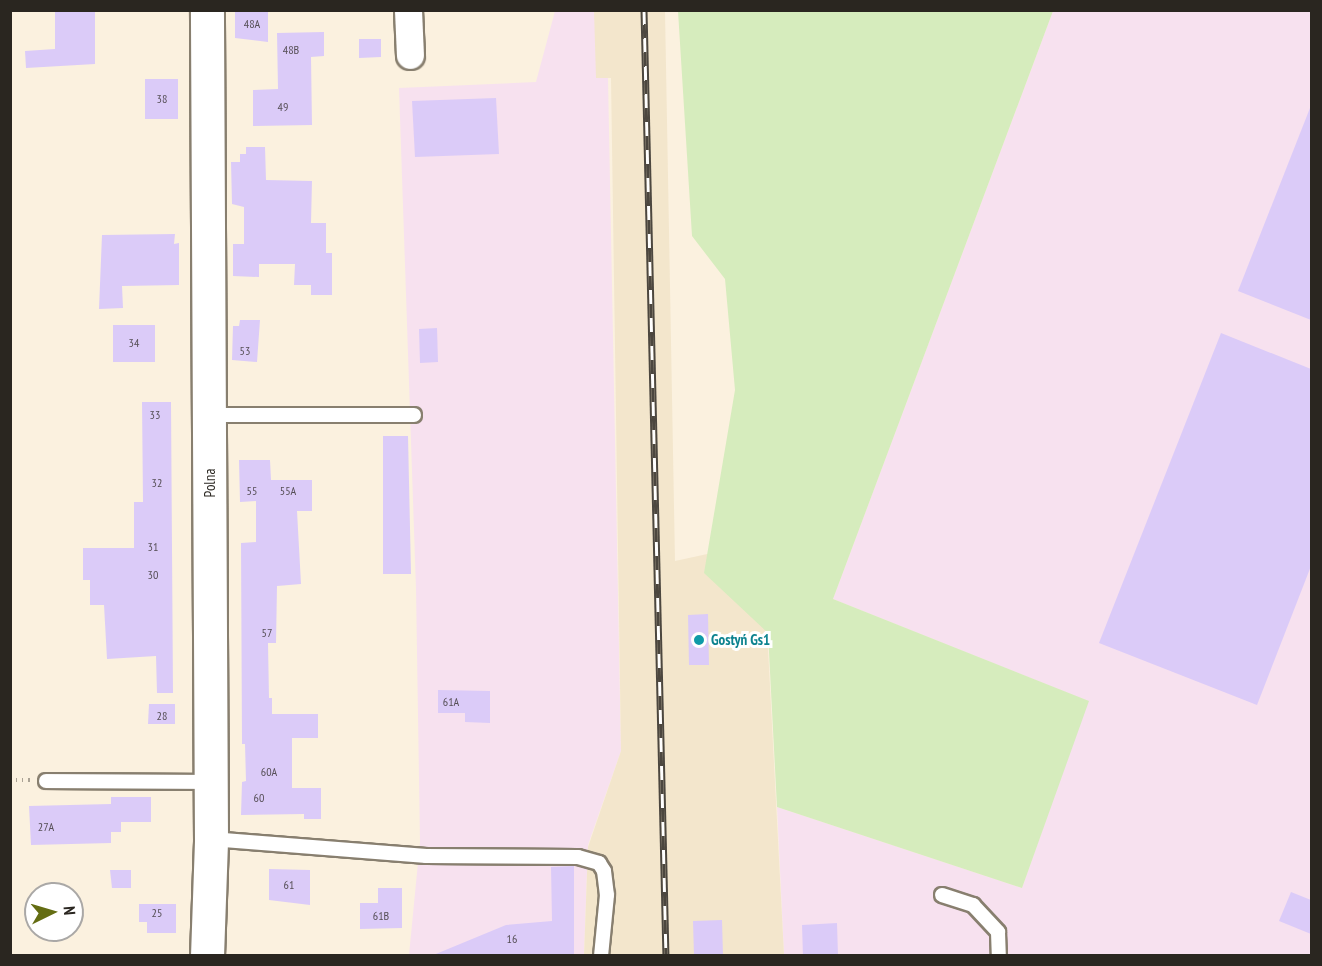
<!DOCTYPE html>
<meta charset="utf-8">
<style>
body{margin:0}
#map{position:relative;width:1322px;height:966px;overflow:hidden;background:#fbf1df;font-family:"PT Sans Narrow",sans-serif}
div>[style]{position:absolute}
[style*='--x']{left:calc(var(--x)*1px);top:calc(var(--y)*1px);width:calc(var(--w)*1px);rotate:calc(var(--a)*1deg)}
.industrial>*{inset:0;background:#f7e1ef}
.built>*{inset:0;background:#f3e6cc}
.green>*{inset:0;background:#d6ecbd}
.building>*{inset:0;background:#dbcbf8}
.path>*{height:4px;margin-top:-2px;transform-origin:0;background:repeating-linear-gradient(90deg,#aba395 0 1.5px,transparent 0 6px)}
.roads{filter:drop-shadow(2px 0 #887f6f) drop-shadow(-2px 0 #887f6f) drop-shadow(0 2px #887f6f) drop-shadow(0 -2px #887f6f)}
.service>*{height:14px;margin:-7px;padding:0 7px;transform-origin:7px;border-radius:7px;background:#fff}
.minor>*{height:27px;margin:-13.5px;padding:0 13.5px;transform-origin:13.5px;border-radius:13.5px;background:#fff}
.tertiary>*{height:33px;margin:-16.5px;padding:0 16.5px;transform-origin:16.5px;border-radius:16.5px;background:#fff}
.rail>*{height:7px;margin-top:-3.5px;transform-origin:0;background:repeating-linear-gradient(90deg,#fff 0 14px,#4c473f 0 28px);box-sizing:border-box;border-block:2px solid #4c473f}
.dots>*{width:16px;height:16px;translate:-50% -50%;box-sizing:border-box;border:3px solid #fff;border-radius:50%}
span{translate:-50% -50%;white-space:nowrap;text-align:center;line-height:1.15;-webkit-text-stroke:6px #fff;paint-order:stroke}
.number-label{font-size:12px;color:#564f56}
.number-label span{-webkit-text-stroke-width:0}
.street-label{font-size:15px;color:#2a2620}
.culture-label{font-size:15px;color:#0d838f;font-weight:700}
.left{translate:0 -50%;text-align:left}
.frame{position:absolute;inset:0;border:12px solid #2a2620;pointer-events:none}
.north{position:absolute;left:24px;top:882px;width:60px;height:60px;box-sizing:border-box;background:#fff;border:2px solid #aaa8a6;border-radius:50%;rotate:85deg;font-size:16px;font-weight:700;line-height:24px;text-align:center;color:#2a2620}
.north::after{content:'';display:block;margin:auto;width:21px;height:27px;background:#646d13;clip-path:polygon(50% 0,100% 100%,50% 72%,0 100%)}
</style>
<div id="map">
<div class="industrial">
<div style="clip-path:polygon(555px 11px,595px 11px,598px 78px,608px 78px,621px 751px,588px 845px,584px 955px,409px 955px,420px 842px,416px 589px,399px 88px,536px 82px)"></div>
<div style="clip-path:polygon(1053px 11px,1311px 11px,1311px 955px,784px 955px,777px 807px,1022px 888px,1088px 701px,833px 599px)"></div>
</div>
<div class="built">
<div style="clip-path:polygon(594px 11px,665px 11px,675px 561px,735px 548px,763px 552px,784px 955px,584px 956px,588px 847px,621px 751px,611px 78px,596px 78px)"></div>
</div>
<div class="green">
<div style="clip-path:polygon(678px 11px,1053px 11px,833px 599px,1089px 701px,1022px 888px,777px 807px,768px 633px,704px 573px,735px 390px,725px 279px,692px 236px)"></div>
</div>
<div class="building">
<div style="clip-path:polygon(55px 10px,95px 10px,95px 64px,26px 68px,25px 51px,55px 49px)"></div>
<div style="clip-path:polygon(235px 10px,268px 10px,268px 42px,235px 38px)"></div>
<div style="clip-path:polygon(324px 32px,324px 56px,311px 57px,312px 125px,253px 126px,253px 90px,278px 89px,277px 33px)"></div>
<div style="clip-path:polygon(359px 39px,381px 39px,381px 57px,359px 58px)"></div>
<div style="clip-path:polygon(145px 79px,178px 79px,178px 119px,145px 119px)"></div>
<div style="clip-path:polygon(496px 98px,499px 154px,415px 157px,412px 101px)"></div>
<div style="clip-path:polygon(1310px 108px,1311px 108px,1311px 320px,1238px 291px)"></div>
<div style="clip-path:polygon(246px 147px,265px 147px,266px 180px,312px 181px,311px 223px,326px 223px,326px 253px,332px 253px,332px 295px,311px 295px,311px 285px,294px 285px,295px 264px,259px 264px,259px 277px,233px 276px,233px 244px,244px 244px,244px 207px,232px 204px,231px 162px,240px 162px,240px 154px,246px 154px)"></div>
<div style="clip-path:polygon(175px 234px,174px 244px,179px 243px,179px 285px,122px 286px,123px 308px,99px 309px,102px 235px)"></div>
<div style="clip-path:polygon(240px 320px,260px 320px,257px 362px,232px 360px,233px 326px,239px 326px)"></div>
<div style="clip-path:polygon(113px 325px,155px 325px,155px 362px,113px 362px)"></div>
<div style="clip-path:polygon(437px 328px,438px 362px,420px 363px,419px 329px)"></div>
<div style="clip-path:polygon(1221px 333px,1311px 369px,1311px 566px,1257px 705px,1099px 643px)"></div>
<div style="clip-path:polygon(142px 402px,171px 402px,173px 693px,157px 693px,156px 656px,107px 659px,104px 605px,90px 605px,90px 580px,83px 580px,83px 548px,134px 548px,134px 502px,143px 502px)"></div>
<div style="clip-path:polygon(383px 436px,408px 436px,411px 574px,383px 574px)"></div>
<div style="clip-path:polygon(239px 460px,270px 460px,271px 480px,312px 480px,312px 511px,297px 511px,301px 584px,277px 586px,276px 643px,268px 643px,269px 698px,272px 698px,272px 714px,318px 714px,318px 738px,292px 738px,292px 788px,321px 788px,321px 819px,304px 819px,304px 814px,241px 815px,242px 782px,246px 781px,245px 744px,242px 744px,241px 543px,256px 542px,256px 501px,240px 502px)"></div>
<div style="clip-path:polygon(708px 614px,709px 665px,689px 665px,688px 615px)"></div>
<div style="clip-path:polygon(438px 690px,490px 691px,490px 723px,465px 722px,465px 713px,438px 713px)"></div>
<div style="clip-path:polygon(149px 704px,175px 704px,175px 724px,148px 724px)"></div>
<div style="clip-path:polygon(111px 797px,151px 797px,151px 822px,121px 822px,121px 832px,111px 832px,111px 843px,31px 845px,29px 806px,111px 804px)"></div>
<div style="clip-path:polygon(574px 866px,574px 956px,431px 956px,506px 925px,552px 921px,551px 867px)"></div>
<div style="clip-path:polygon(269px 869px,310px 870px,310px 905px,269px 900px)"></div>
<div style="clip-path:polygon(110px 870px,131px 870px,131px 888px,112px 888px)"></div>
<div style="clip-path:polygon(378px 888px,402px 888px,402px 928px,360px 929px,360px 903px,378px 903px)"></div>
<div style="clip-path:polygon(1291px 892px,1311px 900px,1311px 934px,1279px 921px)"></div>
<div style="clip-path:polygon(139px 904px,176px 904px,176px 933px,147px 933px,147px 922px,139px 922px)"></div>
<div style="clip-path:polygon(722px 920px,723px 956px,694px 956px,693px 921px)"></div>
<div style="clip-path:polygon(837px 923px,838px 956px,803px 956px,802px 925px)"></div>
</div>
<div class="path">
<div style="--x:10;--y:780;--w:21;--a:0"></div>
</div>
<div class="roads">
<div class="service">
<div style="--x:209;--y:415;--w:205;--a:0"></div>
<div style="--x:46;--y:781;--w:165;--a:0.3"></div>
<div style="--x:211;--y:839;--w:216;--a:4.5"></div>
<div style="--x:426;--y:856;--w:152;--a:0.4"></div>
<div style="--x:578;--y:857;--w:22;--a:16"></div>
<div style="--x:599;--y:863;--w:9;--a:58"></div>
<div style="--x:604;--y:871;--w:24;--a:83"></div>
<div style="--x:607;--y:895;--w:61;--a:95.6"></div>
<div style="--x:942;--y:895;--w:33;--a:18"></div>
<div style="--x:973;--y:905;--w:37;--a:47"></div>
<div style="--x:998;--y:932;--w:24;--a:88"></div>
</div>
<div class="minor">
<div style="--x:408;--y:10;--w:45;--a:87.5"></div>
</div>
<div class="tertiary">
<div style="--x:207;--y:956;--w:117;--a:-88"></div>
<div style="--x:211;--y:839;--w:829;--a:-90.28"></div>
</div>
</div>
<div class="rail">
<div style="--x:644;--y:10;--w:946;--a:88.67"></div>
</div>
<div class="dots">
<div style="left:699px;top:640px;background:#0f9aa8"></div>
</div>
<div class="number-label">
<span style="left:252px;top:24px">48A</span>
<span style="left:291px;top:50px">48B</span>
<span style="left:162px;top:99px">38</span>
<span style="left:283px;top:107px">49</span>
<span style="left:134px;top:343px">34</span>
<span style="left:245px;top:351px">53</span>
<span style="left:155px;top:415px">33</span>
<span style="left:157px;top:483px">32</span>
<span style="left:252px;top:491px">55</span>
<span style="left:288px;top:491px">55A</span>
<span style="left:153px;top:547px">31</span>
<span style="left:153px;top:575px">30</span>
<span style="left:267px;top:633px">57</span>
<span style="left:451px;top:702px">61A</span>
<span style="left:162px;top:716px">28</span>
<span style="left:269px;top:772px">60A</span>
<span style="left:259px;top:798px">60</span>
<span style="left:46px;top:827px">27A</span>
<span style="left:289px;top:885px">61</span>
<span style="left:157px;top:913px">25</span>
<span style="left:381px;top:916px">61B</span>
<span style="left:512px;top:939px">16</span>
</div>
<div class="street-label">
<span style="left:210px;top:483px;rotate:-90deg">Polna</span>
</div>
<div class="culture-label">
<span class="left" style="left:711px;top:640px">Gostyń Gs1</span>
</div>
<div class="frame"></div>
<div class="north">N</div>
</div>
